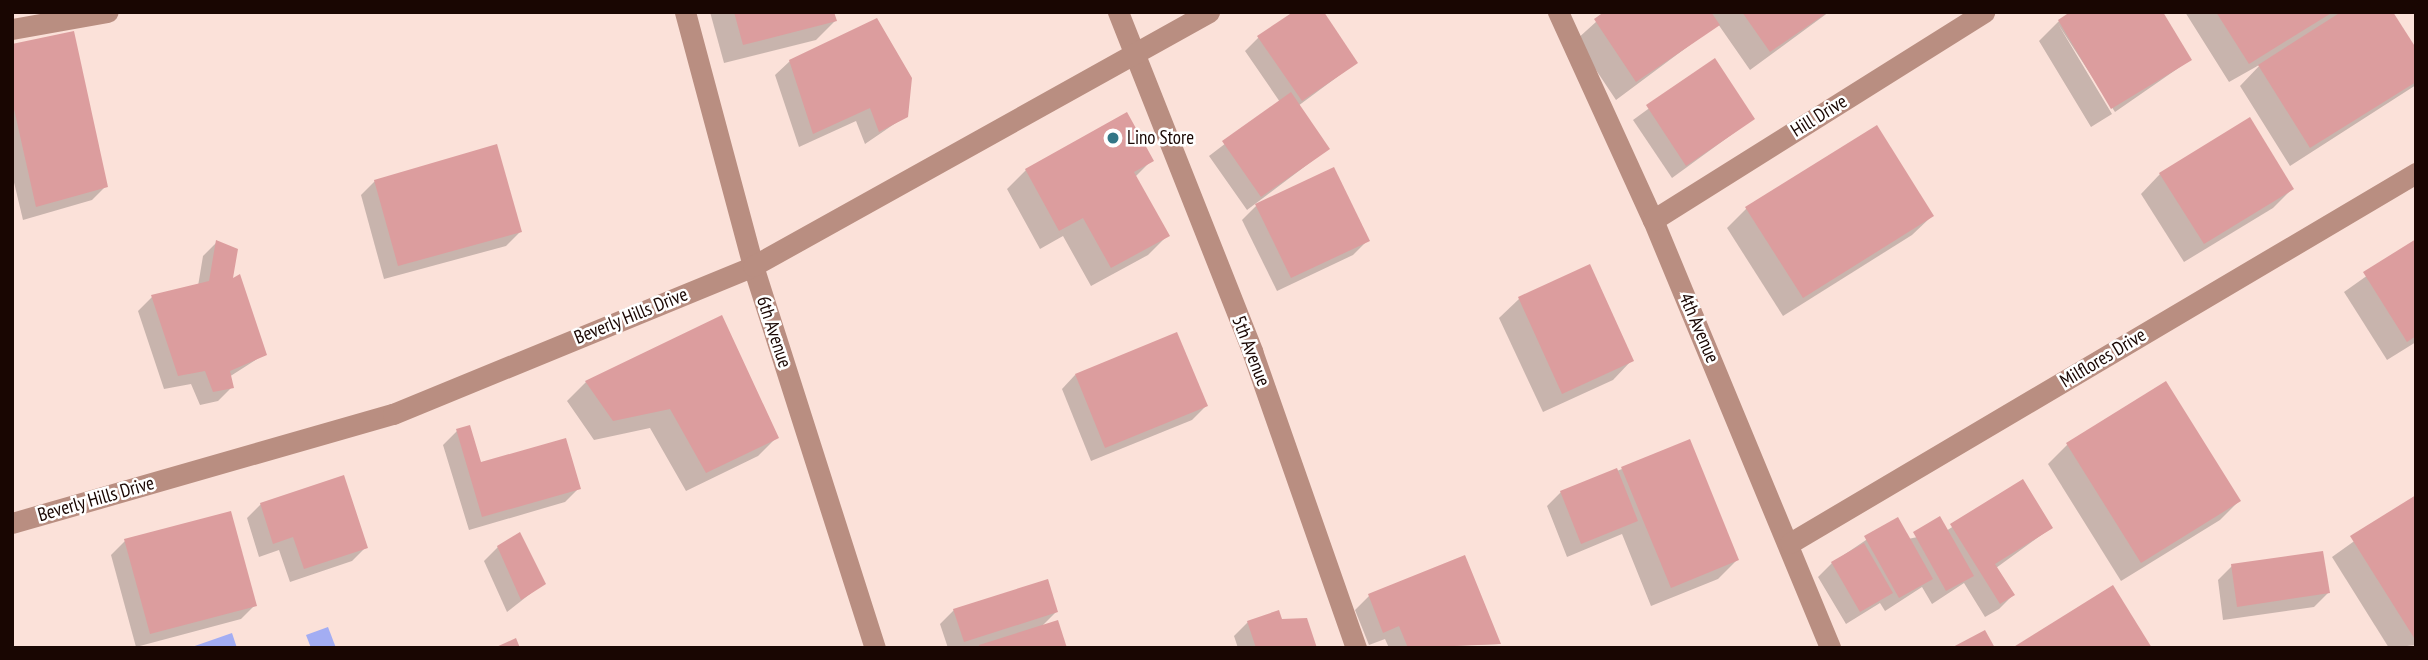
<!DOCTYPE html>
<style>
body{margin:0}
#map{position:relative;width:2428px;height:660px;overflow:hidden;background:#fbe1d9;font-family:"PT Sans Narrow",sans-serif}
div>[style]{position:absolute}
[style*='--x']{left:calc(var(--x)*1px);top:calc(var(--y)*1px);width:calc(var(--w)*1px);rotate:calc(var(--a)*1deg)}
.water>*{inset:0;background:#a3adf3}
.shadow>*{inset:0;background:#0003}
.building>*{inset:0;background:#dc9d9e}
.street>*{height:21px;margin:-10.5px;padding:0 10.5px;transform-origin:10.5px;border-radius:10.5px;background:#b98e81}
.dots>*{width:19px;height:19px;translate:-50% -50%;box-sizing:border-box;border:4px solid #fff;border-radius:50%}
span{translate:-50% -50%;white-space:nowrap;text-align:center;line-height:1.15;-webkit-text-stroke:5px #fff;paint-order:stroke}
.street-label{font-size:19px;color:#190602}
.poi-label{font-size:19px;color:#190602}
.left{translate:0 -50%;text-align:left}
.frame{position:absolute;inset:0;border:14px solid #190602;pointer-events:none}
</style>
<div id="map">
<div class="water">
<div style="clip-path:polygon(328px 627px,336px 648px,311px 648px,306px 635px)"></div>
<div style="clip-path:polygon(232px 633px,237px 648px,189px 648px)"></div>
</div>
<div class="shadow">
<div style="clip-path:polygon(710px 12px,832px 12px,835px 21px,816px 40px,724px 63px)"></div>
<div style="clip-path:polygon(1607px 12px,1829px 12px,1750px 70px,1718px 24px,1616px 100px,1576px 40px)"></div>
<div style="clip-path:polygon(2074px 12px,2190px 60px,2115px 112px,2058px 24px,2112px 114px,2091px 127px,2039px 41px,2059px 21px)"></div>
<div style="clip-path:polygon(2185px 12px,2391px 12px,2416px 51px,2416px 85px,2290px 166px,2240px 86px,2261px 64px,2229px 82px)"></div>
<div style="clip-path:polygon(1259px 37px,1356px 63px,1298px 106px,1328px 149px,1247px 210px,1209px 156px,1280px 102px,1245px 51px)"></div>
<div style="clip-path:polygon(12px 46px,106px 186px,92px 200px,23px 220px,12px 174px)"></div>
<div style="clip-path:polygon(790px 61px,906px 116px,865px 144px,856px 121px,799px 147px,775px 75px)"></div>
<div style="clip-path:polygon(1714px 61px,1753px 119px,1672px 178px,1633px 120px)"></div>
<div style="clip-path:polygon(1152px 160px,1135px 177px,1168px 235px,1148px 255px,1091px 286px,1063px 236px,1040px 249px,1007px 189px,1026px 170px)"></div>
<div style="clip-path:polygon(2160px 174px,2292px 189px,2273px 208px,2184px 262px,2141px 194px)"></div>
<div style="clip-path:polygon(375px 181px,520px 232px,506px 246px,384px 279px,361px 195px)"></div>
<div style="clip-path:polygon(1256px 206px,1367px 241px,1353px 255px,1277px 291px,1242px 220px)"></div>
<div style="clip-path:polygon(1747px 208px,1932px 216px,1912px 235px,1783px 316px,1727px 228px)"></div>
<div style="clip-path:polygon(2416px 241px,2416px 342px,2387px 360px,2344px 292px)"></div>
<div style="clip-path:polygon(217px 242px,265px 354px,229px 377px,232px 387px,218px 401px,200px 405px,191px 384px,164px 389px,138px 311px,152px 297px,198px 286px,203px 256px)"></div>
<div style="clip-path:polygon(1589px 267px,1632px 360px,1613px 380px,1543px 412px,1499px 318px,1519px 299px)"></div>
<div style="clip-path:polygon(1075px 375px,1206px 406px,1192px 420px,1091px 461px,1062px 389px)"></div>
<div style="clip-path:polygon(586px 382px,777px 437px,758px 456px,686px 491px,650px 428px,594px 440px,567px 401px)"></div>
<div style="clip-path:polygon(457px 431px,480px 464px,579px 488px,565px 502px,469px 530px,443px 445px)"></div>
<div style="clip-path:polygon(2068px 444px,2239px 501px,2220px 520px,2121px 581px,2048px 464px)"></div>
<div style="clip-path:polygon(1622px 469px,1737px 560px,1718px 579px,1651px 606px,1622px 534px,1567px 557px,1547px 506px,1561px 492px)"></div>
<div style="clip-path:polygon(2023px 482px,2051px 528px,1996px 568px,2013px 595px,1999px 609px,1985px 617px,1964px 583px,1932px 604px,1922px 587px,1885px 611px,1880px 603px,1846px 624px,1818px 577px,1832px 563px,1897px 519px,1908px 539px,1946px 531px)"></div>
<div style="clip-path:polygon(2416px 497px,2416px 645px,2389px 648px,2332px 557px)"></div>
<div style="clip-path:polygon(261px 504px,366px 547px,352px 561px,290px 582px,279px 550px,259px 557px,247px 518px)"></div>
<div style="clip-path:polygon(125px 541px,255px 605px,241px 619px,136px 647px,111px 555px)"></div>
<div style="clip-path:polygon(498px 547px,544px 583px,507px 612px,484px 561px)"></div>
<div style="clip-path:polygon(2232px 566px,2328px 593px,2314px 607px,2223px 620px,2218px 580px)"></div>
<div style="clip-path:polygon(1369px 596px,1499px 644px,1389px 648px,1385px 639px,1369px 645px,1355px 610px)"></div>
<div style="clip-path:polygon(954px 610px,1056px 612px,1041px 627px,1065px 648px,948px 648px,940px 624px)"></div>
<div style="clip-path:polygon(1248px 622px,1315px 648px,1238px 648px,1234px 636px)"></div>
</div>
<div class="building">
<div style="clip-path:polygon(734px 12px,834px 12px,837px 21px,743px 45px)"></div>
<div style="clip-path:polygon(1293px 12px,1324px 12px,1358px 63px,1302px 101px,1257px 36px)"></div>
<div style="clip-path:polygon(1604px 12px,1711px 12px,1720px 25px,1636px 82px,1594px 19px)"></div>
<div style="clip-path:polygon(1742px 12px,1828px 12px,1770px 52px)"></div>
<div style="clip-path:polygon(2070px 12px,2163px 12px,2192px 60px,2111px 109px,2058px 20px)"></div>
<div style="clip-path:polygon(2216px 12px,2333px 12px,2249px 64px)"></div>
<div style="clip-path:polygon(2341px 12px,2393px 12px,2416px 48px,2416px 82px,2310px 148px,2258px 65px)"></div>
<div style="clip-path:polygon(877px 18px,912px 78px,908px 117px,879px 132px,870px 108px,813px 134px,789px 60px)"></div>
<div style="clip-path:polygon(74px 31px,108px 187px,36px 207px,12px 100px,12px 44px)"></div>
<div style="clip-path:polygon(1715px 58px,1755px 119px,1686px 166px,1646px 105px)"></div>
<div style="clip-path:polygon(1291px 92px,1330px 149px,1261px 197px,1222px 141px)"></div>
<div style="clip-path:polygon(1127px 112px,1154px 161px,1134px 172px,1170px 236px,1111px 268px,1083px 218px,1059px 231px,1025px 169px)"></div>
<div style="clip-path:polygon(2250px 117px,2294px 189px,2204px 244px,2159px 173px)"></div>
<div style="clip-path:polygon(1877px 125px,1934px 216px,1803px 298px,1745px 207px)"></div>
<div style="clip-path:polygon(497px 144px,522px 232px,398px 266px,374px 180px)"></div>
<div style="clip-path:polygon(1334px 167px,1370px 241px,1291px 278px,1255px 204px)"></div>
<div style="clip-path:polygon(2416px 239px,2416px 336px,2407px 342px,2363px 272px)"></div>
<div style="clip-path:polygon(216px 240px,238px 249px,233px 278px,240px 274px,267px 355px,230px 371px,234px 388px,213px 392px,205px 371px,178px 376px,151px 295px,209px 281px)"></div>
<div style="clip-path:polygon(1590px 264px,1634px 361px,1562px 394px,1518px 297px)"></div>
<div style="clip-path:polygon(722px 315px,779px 438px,706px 473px,670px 409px,613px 421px,585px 381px)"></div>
<div style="clip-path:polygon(1177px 332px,1208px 406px,1105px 448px,1075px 374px)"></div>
<div style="clip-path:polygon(2166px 381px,2241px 501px,2141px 563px,2066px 443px)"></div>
<div style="clip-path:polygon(470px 425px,481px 462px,566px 438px,581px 489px,482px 517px,456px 429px)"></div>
<div style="clip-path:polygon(1690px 439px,1739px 560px,1671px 588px,1621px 467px)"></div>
<div style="clip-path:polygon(1617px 468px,1638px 521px,1581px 544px,1560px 491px)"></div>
<div style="clip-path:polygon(344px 475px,368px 548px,304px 569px,293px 537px,273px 544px,260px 503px)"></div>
<div style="clip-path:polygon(2023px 479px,2053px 528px,1995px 564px,2015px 595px,2000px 604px,1950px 524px)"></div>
<div style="clip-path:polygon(2416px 495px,2416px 641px,2350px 536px)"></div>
<div style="clip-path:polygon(231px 511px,257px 606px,150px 634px,124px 539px)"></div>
<div style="clip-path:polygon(1940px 516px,1974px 576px,1946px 591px,1913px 532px)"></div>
<div style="clip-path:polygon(1898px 517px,1933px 579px,1899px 598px,1864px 536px)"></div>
<div style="clip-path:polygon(520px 532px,546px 584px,521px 600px,497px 546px)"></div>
<div style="clip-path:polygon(1864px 543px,1893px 593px,1860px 612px,1831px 562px)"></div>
<div style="clip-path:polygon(2323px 551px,2330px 593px,2237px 607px,2231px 564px)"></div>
<div style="clip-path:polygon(1465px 555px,1501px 644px,1408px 648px,1399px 626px,1383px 633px,1368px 594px)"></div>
<div style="clip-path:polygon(1048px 579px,1058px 612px,964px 642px,953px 609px)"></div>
<div style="clip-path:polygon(2113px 585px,2152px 648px,2012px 648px)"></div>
<div style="clip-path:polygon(1279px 610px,1282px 619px,1307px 618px,1317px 648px,1256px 648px,1247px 621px)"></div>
<div style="clip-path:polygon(1058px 620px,1067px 648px,980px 648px,979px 645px)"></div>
<div style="clip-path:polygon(1985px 630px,1995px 648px,1951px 648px)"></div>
<div style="clip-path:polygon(516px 638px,520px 648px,494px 648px)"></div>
</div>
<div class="street">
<div style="--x:685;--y:12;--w:263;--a:75"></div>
<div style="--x:753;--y:266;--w:401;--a:72.3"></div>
<div style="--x:1118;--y:12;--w:365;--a:68.4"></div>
<div style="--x:1252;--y:351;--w:315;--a:70.7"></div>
<div style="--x:1558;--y:12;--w:229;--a:65.5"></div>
<div style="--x:1653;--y:220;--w:463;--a:67.5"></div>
<div style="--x:12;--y:29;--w:97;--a:-10.1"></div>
<div style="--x:1653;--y:220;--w:391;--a:-32.1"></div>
<div style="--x:12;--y:523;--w:396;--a:-16"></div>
<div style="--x:393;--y:414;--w:389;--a:-22.3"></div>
<div style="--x:753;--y:266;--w:522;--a:-29.12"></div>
<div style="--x:1790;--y:543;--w:727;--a:-30.59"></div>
</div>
<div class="dots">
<div style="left:1113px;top:138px;background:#327586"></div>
</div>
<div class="street-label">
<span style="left:1819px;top:116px;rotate:-32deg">Hill Drive</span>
<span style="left:631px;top:316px;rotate:-22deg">Beverly Hills Drive</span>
<span style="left:1699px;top:328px;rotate:67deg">4th Avenue</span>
<span style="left:774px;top:332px;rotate:72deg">6th Avenue</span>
<span style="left:1251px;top:351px;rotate:69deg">5th Avenue</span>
<span style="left:2103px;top:358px;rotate:-31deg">Milflores Drive</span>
<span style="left:96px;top:499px;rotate:-16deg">Beverly Hills Drive</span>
</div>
<div class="poi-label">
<span class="left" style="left:1127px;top:138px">Lino Store</span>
</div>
<div class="frame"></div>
</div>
